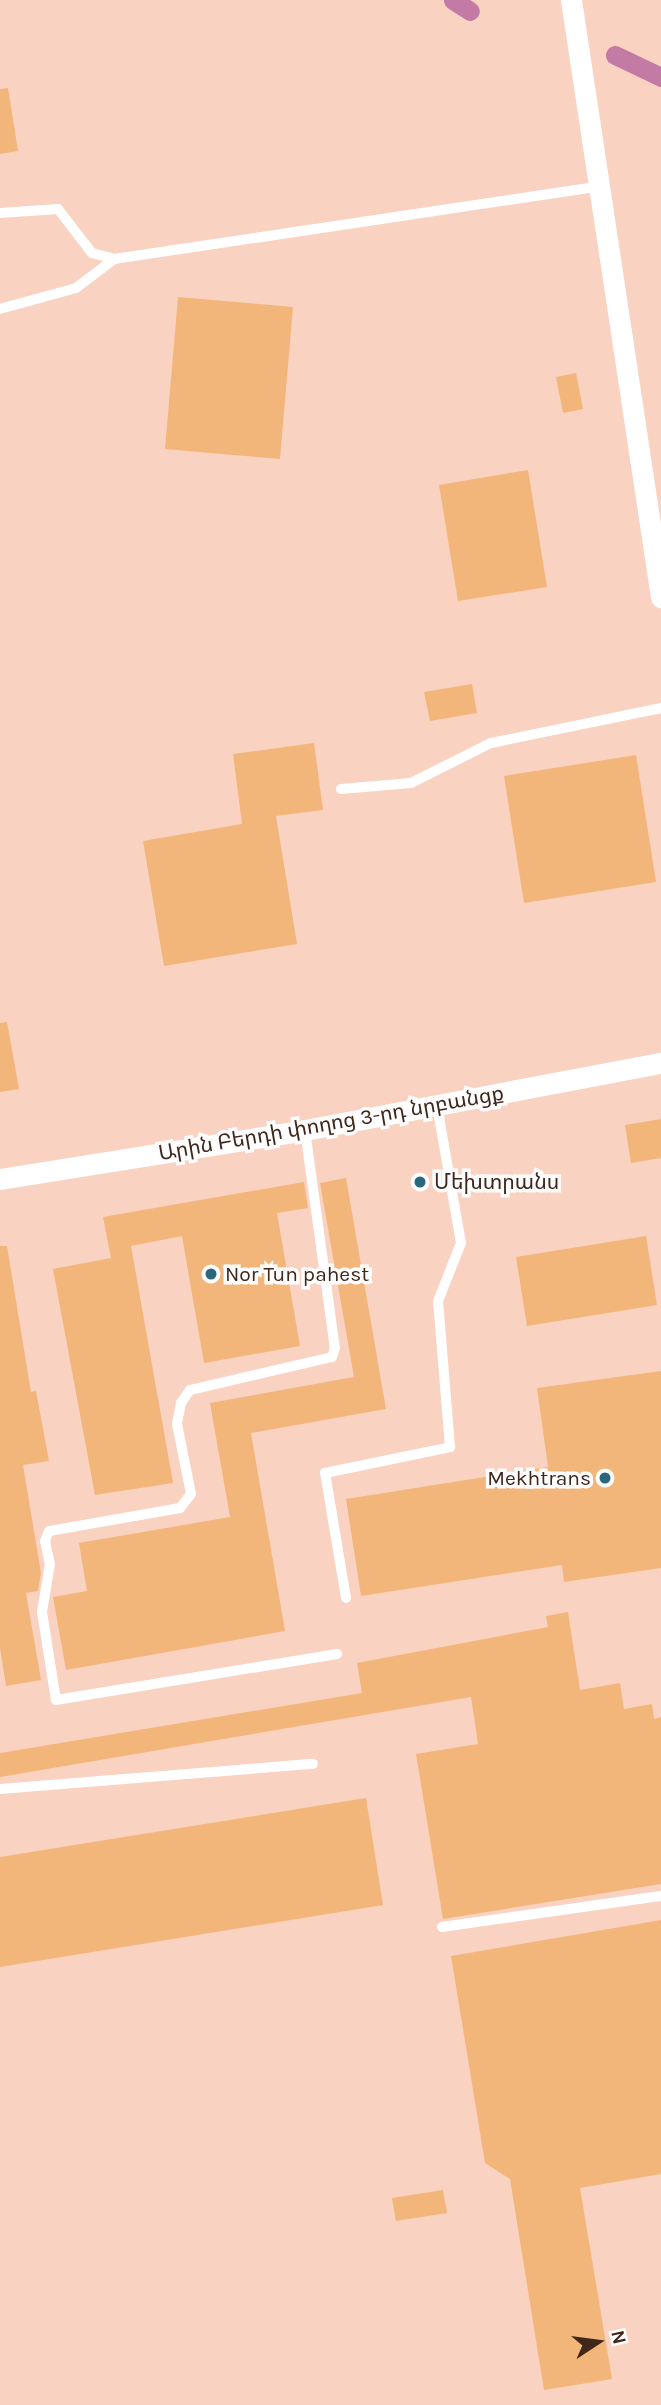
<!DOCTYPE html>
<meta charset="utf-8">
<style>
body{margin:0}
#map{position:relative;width:661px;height:2405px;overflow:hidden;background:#fad2c1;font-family:Karla,"Noto Sans Armenian",sans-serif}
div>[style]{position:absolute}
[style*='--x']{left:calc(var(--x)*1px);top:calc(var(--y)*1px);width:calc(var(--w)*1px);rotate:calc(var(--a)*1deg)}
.canal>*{height:19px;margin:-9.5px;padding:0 9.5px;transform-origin:9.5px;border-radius:9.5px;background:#c37aa4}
.building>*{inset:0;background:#f3b67a}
.lane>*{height:10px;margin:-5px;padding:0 5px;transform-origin:5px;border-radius:5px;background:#fff}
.street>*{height:21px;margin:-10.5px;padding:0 10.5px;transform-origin:10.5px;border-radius:10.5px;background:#fff}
.dots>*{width:19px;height:19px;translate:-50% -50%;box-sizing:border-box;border:4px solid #fdfdfd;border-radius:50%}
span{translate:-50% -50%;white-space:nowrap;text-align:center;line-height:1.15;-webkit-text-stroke:7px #fdfdfd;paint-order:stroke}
.street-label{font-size:21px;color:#40271c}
.poi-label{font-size:21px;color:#40271c}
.left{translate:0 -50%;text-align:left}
.right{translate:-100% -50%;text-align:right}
.north{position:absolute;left:563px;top:2307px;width:70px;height:70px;-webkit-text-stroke:5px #fdfdfd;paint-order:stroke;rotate:77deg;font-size:19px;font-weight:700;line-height:28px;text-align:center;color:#40271c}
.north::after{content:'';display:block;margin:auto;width:24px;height:32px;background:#40271c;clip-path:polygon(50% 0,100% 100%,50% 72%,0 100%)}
</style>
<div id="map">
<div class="canal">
<div style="--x:453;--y:0;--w:20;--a:33"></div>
<div style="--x:615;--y:55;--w:51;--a:25.6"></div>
</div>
<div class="building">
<div style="clip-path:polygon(8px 88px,18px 151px,0 154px,0 89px)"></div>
<div style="clip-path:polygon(178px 297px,293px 307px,280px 459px,165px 449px)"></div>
<div style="clip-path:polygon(576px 373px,583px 409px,563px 413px,556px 377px)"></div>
<div style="clip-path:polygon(528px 470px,547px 587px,458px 601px,439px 485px)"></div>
<div style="clip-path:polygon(472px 684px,477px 713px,430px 721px,424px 692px)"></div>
<div style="clip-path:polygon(314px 743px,323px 810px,276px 816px,297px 944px,164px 966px,143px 841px,242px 824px,233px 754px)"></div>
<div style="clip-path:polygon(636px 755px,656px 882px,524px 903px,504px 776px)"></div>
<div style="clip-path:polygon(7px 1022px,19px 1089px,0 1092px,0 1023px)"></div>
<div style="clip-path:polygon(661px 1119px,661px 1158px,631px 1163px,625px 1125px)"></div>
<div style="clip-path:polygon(346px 1178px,386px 1409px,251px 1433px,285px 1631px,66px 1670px,53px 1597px,87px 1591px,79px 1543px,230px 1517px,210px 1403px,354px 1377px,320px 1183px)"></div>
<div style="clip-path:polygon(304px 1182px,308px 1208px,277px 1213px,300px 1346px,204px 1363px,182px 1236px,131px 1246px,173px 1483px,95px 1495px,53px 1269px,111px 1258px,103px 1217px)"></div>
<div style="clip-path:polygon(646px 1236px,657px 1305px,527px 1326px,516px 1257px)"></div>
<div style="clip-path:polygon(0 1246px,7px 1246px,31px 1392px,36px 1391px,49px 1461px,23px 1465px,41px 1573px,38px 1591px,26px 1593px,41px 1680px,6px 1686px,0 1648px)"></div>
<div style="clip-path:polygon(661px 1371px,661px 1568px,564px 1582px,562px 1565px,361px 1596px,346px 1499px,548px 1467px,537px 1388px)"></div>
<div style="clip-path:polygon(568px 1612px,580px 1690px,620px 1683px,624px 1709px,652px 1704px,654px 1719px,661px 1717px,661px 1884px,443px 1919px,416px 1754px,478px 1744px,471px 1697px,0 1777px,0 1753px,362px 1693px,357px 1663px,548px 1627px,546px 1616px)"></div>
<div style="clip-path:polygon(366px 1798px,383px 1905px,0 1967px,0 1857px)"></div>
<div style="clip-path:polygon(661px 1920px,661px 2174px,580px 2188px,612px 2379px,544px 2390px,510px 2179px,485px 2163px,451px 1956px)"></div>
<div style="clip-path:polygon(443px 2190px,447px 2213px,396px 2221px,392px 2198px)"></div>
</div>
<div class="lane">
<div style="--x:0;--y:213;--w:58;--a:-3.9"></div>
<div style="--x:58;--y:209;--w:56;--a:52.3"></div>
<div style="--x:92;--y:253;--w:23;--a:15"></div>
<div style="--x:114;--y:259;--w:487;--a:-8.5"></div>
<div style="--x:0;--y:309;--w:79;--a:-15.4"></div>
<div style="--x:76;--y:288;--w:48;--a:-37.3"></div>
<div style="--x:341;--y:789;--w:70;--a:-4.9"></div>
<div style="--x:411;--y:783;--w:89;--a:-26.6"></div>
<div style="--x:491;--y:743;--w:174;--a:-11.6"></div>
<div style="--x:305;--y:1130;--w:220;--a:82.2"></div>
<div style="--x:335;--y:1348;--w:9;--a:108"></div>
<div style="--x:332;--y:1357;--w:146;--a:166.9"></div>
<div style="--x:190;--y:1390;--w:16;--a:125"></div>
<div style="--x:181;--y:1403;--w:21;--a:101"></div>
<div style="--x:177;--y:1424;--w:71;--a:78.7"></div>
<div style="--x:191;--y:1494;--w:18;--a:128"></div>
<div style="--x:180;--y:1508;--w:133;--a:170"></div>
<div style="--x:49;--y:1531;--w:11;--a:112"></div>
<div style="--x:45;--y:1541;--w:24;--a:78"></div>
<div style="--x:50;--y:1564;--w:49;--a:99.5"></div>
<div style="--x:42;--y:1612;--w:89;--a:81"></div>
<div style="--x:56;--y:1700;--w:285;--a:-9.3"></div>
<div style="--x:346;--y:1598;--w:127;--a:-99.5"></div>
<div style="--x:325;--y:1473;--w:128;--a:-11.7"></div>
<div style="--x:450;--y:1447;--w:146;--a:-94.7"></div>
<div style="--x:438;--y:1301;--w:62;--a:-68.4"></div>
<div style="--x:461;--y:1243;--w:140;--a:-99.9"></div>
<div style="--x:0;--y:1789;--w:314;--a:-4.6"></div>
<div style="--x:442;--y:1927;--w:221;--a:-8.1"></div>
</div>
<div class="street">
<div style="--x:571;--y:0;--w:604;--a:81.43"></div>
<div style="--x:0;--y:1179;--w:309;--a:-9.1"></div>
<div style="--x:305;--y:1130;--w:362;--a:-10.7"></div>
</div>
<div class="dots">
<div style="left:420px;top:1182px;background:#29677d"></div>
<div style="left:211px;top:1274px;background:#29677d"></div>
<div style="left:605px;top:1478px;background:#29677d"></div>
</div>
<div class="street-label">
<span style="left:331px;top:1123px;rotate:-10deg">Արին Բերդի փողոց 3-րդ նրբանցք</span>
</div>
<div class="poi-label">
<span class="left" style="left:434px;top:1182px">Մեխտրանս</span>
<span class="left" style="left:225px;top:1274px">Nor Tun pahest</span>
<span class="right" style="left:591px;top:1478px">Mekhtrans</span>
</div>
<div class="north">N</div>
</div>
